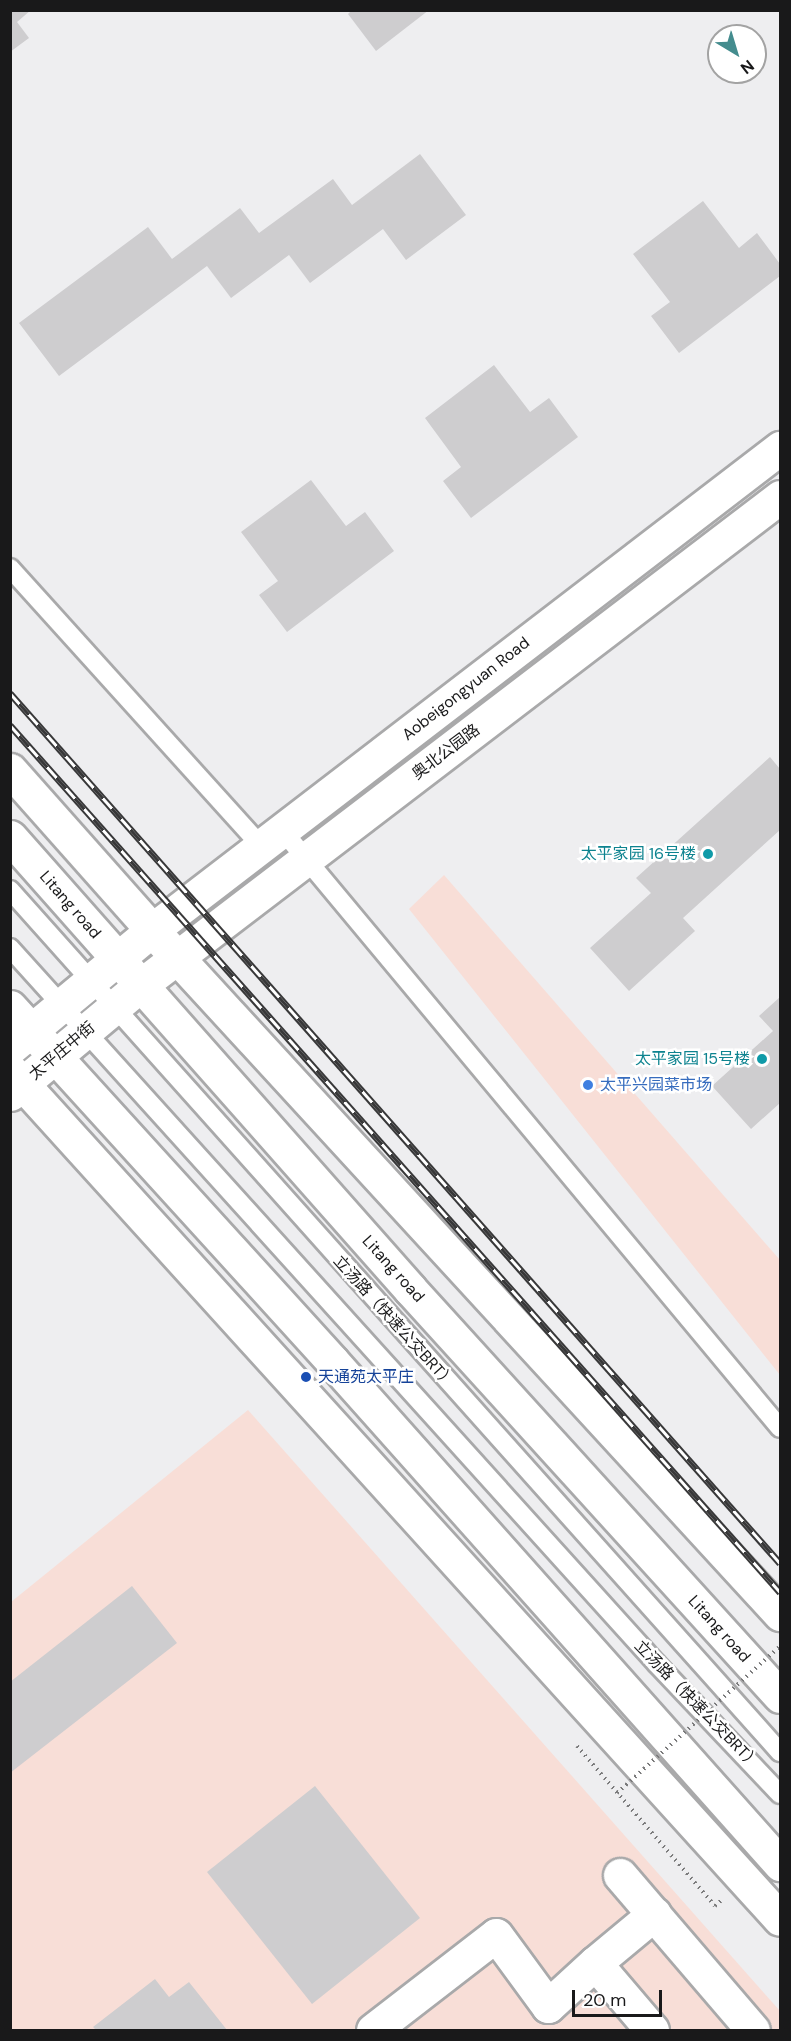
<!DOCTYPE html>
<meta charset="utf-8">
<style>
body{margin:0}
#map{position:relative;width:791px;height:2041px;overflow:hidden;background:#eeeef0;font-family:"DM Sans","Noto Sans SC",sans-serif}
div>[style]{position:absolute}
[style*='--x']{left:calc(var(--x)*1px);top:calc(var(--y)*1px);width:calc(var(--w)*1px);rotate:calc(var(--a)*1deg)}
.commercial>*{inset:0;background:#f8ded7}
.building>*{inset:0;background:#cecdcf}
.path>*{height:4px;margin-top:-2px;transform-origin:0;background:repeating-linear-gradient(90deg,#7b7b7c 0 1.5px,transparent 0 6px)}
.roads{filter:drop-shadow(2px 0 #a9a9aa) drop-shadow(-2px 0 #a9a9aa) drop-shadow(0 2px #a9a9aa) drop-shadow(0 -2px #a9a9aa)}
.service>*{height:18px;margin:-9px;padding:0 9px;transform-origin:9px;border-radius:9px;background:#fff}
.minor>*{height:33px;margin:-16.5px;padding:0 16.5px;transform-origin:16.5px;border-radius:16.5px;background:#fff}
.secondary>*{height:33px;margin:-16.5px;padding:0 16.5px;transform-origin:16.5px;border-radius:16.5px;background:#fff}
.primary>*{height:33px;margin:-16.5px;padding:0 16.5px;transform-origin:16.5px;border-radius:16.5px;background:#fff}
.rail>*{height:7px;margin-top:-3.5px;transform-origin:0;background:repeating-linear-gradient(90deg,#fff 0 14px,#383839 0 28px);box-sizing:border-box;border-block:2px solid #383839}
.path-bridge>*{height:4px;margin-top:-2px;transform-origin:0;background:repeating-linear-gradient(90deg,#7b7b7c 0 1.5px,transparent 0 6px)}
.dots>*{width:16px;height:16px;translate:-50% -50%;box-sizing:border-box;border:3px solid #fff;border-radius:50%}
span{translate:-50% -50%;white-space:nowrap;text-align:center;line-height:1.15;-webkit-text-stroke:5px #fff;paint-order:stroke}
.street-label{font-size:16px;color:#19191a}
.culture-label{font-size:16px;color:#0d838f}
.right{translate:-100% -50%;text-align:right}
.shop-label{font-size:16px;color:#366cbe}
.left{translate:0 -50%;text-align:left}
.transit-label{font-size:16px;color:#164399}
.frame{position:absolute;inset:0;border:12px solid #19191a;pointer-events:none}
.north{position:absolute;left:707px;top:24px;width:60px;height:60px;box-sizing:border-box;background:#fff;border:2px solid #a3a3a3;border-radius:50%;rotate:142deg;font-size:16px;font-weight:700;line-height:24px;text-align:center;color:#19191a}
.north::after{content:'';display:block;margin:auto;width:21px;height:27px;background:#448c8e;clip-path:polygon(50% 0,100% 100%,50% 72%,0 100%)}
.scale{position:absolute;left:572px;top:1990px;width:90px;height:27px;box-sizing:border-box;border:3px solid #19191a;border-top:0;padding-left:8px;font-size:18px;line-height:21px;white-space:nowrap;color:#19191a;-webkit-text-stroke:4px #fff;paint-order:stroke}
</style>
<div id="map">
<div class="commercial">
<div style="clip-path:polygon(444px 875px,780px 1260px,780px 1375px,409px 909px)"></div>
<div style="clip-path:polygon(248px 1410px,780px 2011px,780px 2030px,11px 2030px,11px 1602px)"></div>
</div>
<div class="building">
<div style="clip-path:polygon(10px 10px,31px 10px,17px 22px,29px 38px,10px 52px)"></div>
<div style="clip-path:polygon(352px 10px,429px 10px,376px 51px,348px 14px)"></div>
<div style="clip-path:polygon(420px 154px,466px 215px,406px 260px,383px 229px,310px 283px,289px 255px,231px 298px,207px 266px,59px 376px,19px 323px,148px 227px,172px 259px,240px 208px,259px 233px,333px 179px,352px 205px)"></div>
<div style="clip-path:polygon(703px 201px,739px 248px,757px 233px,780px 264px,780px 276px,679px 353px,651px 316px,670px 302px,633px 254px)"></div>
<div style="clip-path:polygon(494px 365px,530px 412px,549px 398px,578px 437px,471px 518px,443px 481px,461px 467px,425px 418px)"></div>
<div style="clip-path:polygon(311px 480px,346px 526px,365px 512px,394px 551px,287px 632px,259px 595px,278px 581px,241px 532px)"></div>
<div style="clip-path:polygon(770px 757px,780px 769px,780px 830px,683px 918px,695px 931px,629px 991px,590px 948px,651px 893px,636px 878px)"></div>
<div style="clip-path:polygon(780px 997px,780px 1103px,751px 1129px,712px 1086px,773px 1031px,759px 1016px)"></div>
<div style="clip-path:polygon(132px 1586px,177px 1643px,10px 1773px,10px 1682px)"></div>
<div style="clip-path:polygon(315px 1786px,420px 1918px,312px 2004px,207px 1872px)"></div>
<div style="clip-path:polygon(155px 1979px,169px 1997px,189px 1982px,227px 2030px,96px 2030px,93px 2027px)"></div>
</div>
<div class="path">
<div style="--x:577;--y:1746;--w:211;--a:49.2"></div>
<div style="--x:715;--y:1906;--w:9;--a:-41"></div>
</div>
<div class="roads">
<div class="service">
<div style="--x:10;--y:568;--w:373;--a:47.9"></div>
<div style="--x:282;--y:830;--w:778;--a:50.21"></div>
<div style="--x:10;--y:890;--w:1156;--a:48.23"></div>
<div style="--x:10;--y:948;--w:965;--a:47.9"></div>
<div style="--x:657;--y:1664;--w:179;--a:46.6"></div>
</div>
<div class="minor">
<div style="--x:10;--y:770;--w:214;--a:48.4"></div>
<div style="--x:152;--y:930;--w:929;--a:47.44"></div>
<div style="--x:10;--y:1070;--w:1146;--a:47.79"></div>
<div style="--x:620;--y:1875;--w:204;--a:49.4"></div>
<div style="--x:373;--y:2030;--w:155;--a:-37.7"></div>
<div style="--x:496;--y:1935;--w:88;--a:53.8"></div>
<div style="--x:548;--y:2006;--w:64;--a:-42.5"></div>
<div style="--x:652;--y:2030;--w:88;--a:-130.4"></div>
<div style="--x:595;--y:1963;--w:77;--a:-39.7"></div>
</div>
<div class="secondary">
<div style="--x:10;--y:1048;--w:185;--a:-39.7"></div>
<div style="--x:152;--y:930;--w:792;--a:-37.51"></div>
<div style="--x:10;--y:1094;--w:170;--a:-39.8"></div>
<div style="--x:141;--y:985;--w:804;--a:-37.37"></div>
</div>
<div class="primary">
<div style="--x:10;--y:837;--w:604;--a:48.49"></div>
<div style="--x:410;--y:1289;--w:550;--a:47.73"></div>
<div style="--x:10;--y:1007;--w:479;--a:47.7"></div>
<div style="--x:332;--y:1361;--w:674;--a:48.31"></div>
</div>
</div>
<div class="rail">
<div style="--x:10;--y:693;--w:1162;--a:48.49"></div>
<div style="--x:10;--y:725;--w:1160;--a:48.39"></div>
</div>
<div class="path-bridge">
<div style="--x:617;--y:1793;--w:219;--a:-42"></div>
</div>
<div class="dots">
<div style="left:708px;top:854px;background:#0f9aa8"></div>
<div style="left:762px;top:1059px;background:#0f9aa8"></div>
<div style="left:588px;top:1085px;background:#3f7fe0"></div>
<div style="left:306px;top:1377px;background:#1a4fb4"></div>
</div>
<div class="street-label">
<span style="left:466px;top:689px;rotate:-38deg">Aobeigongyuan Road</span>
<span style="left:446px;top:752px;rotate:-37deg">奥北公园路</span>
<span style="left:70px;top:905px;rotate:49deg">Litang road</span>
<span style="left:62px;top:1051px;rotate:-40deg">太平庄中街</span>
<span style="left:393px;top:1269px;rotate:48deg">Litang road</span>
<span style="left:394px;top:1322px;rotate:48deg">立汤路（快速公交BRT）</span>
<span style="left:719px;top:1629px;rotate:48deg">Litang road</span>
<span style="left:697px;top:1705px;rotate:46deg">立汤路（快速公交BRT）</span>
</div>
<div class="culture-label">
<span class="right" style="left:696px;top:854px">太平家园 16号楼</span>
<span class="right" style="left:750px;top:1059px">太平家园 15号楼</span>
</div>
<div class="shop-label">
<span class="left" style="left:600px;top:1085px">太平兴园菜市场</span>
</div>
<div class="transit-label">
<span class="left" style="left:318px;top:1377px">天通苑太平庄</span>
</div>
<div class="frame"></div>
<div class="north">N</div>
<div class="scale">20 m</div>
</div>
